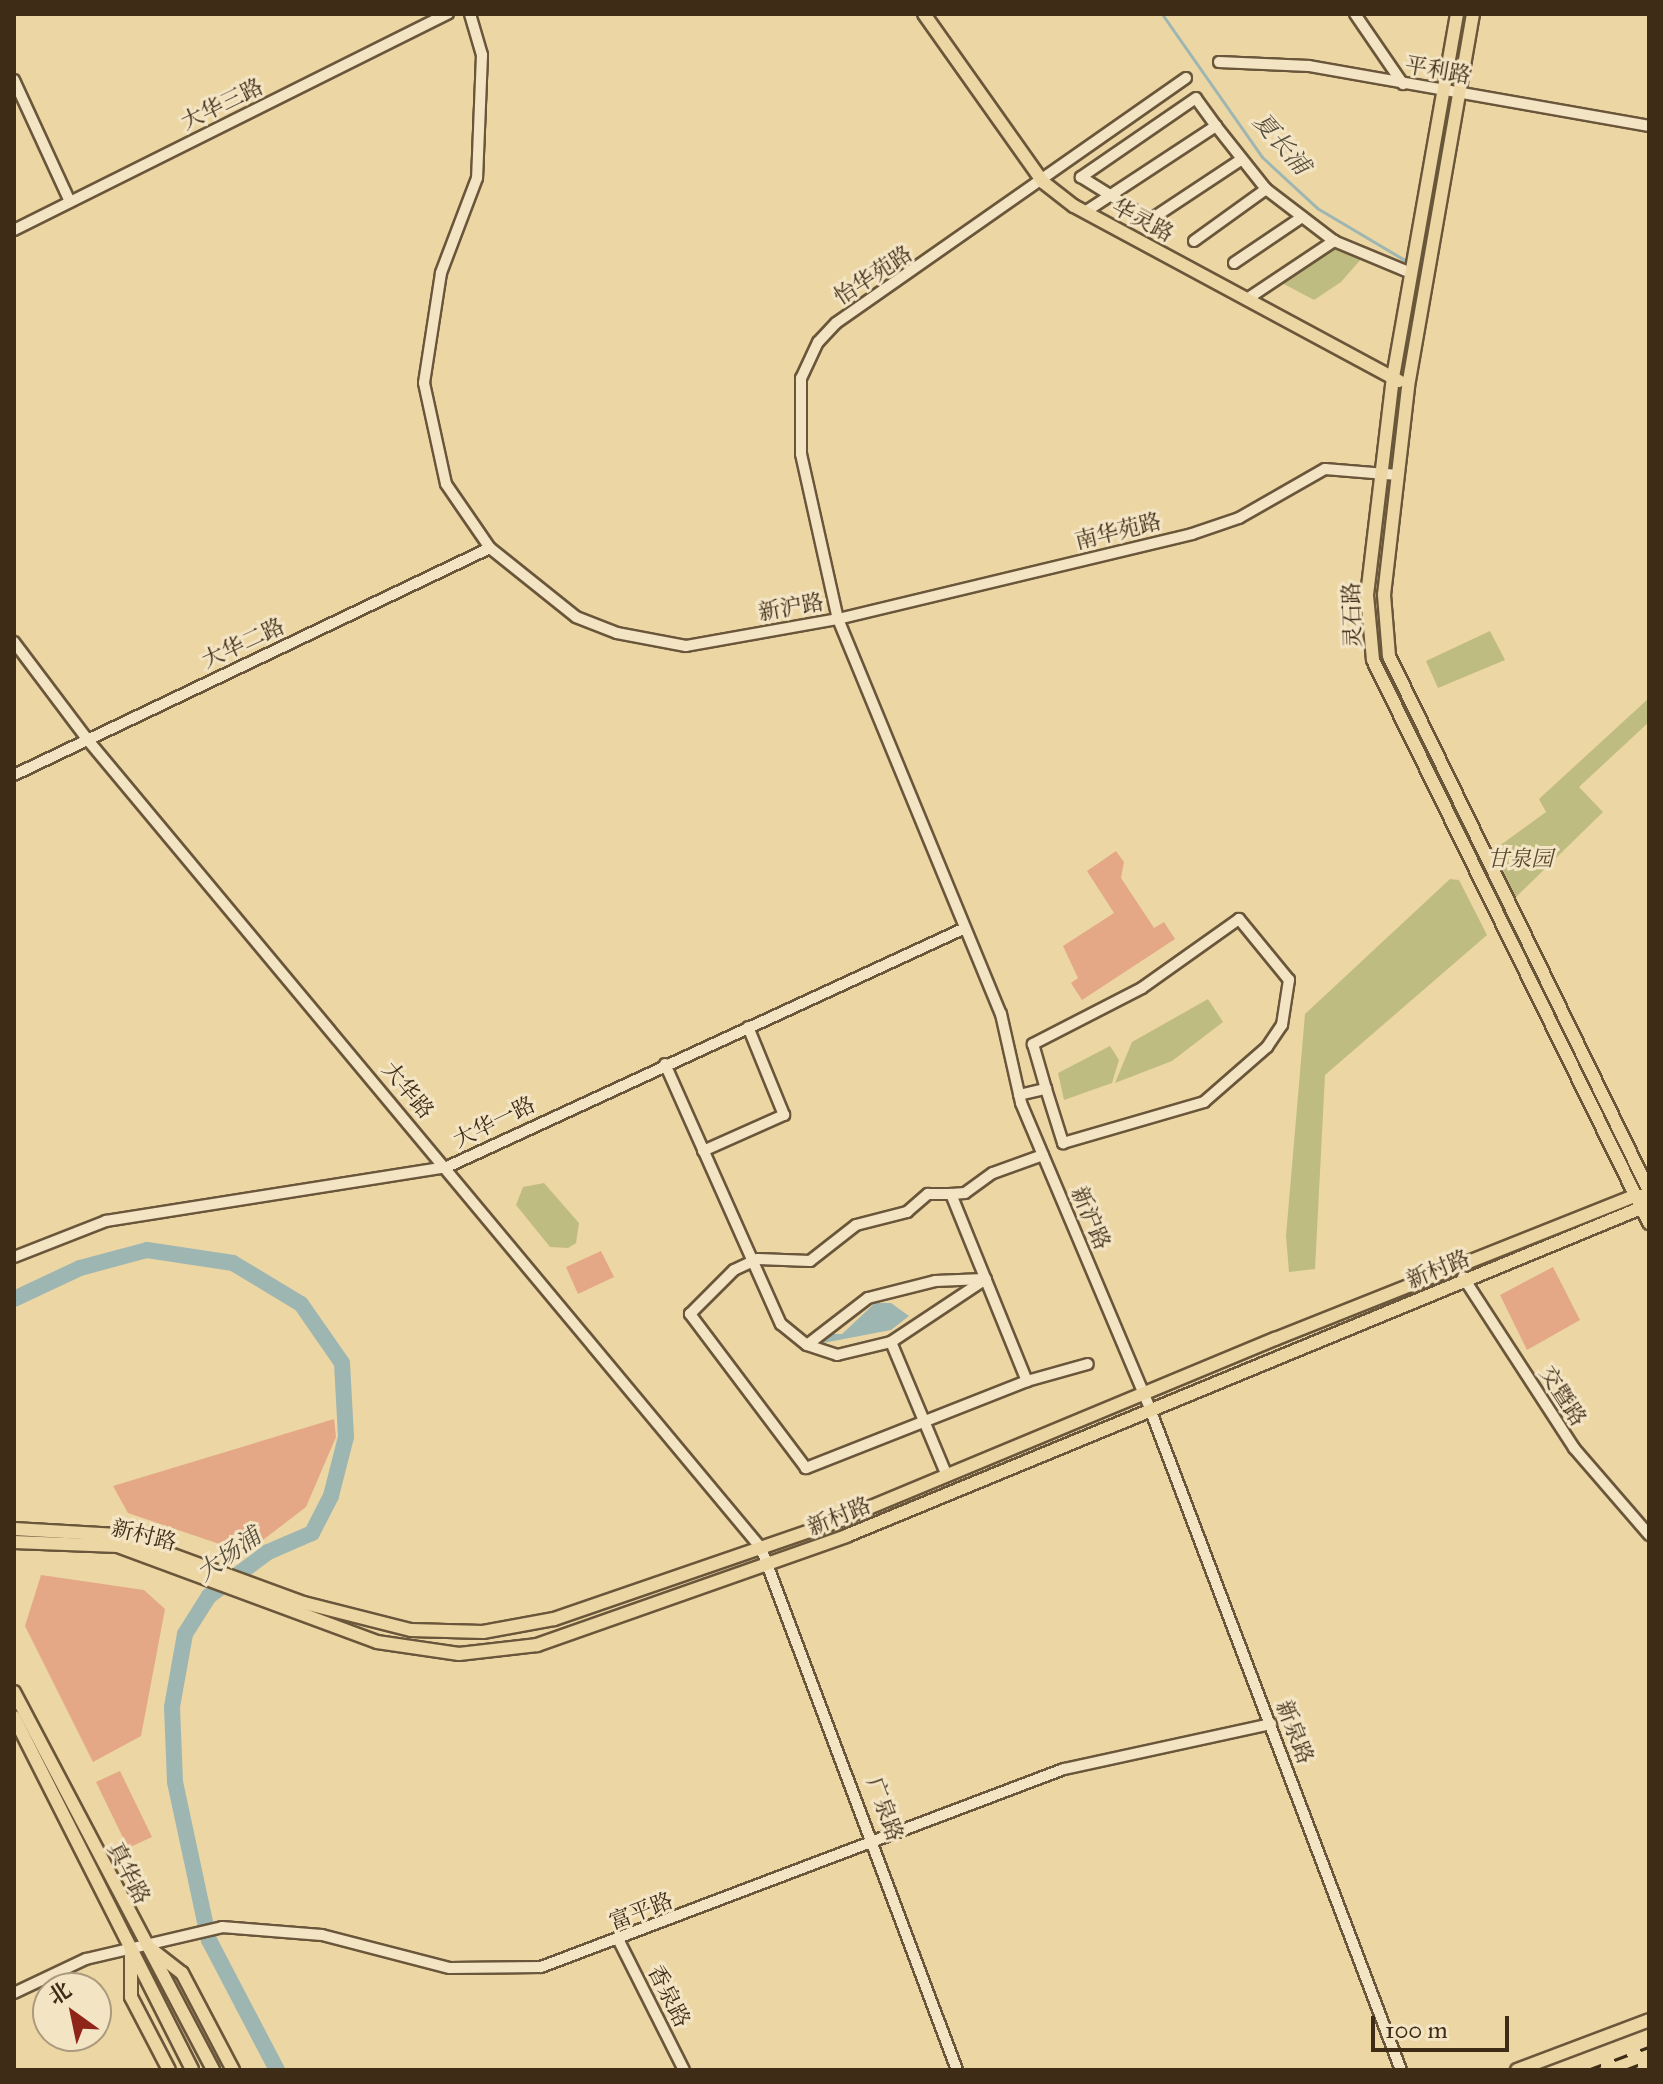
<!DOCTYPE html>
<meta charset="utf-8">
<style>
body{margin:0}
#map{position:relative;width:1663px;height:2084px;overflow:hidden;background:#ecd6a4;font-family:"IM FELL Great Primer","Noto Serif SC",serif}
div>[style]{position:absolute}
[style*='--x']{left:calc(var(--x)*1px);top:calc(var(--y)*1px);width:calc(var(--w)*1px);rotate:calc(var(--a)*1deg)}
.green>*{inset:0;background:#bfbc81}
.water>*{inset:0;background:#9eb6b2}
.stream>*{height:3px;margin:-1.5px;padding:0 1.5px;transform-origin:1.5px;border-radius:1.5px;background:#9eb6b2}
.river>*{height:16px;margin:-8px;padding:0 8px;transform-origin:8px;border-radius:8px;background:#9eb6b2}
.building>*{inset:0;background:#e4a886}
.roads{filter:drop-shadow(2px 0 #6a563a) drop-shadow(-2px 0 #6a563a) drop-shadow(0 2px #6a563a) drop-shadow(0 -2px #6a563a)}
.minor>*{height:10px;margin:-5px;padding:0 5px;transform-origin:5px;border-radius:5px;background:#f3e4c4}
.major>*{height:12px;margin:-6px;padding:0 6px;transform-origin:6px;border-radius:6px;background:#ecd6a4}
.rail>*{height:3px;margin-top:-1.5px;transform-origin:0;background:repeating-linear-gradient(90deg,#3e2c16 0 14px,transparent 0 28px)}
span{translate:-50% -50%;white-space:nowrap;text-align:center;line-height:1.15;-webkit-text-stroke:6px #f3e4c4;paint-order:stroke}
.street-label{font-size:22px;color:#3e2c16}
.park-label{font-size:22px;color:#58492b;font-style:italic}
.water-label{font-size:24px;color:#564e3d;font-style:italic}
.frame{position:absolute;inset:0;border:16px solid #3e2c16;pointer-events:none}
.north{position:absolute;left:32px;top:1972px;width:80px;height:80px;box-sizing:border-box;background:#f3e4c4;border:2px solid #ab9a7e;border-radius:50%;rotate:327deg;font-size:22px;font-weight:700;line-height:32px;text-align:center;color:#3e2c16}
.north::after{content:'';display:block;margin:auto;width:28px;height:36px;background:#8f2418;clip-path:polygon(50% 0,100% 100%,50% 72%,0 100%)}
.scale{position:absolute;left:1371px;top:2016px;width:138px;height:36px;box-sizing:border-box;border:4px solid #3e2c16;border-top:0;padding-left:10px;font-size:24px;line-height:28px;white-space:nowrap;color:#3e2c16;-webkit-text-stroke:6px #f3e4c4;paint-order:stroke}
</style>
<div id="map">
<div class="green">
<div style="clip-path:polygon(1335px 247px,1362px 258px,1341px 282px,1314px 300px,1282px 283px)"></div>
<div style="clip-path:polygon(1490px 631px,1505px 660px,1438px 688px,1426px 661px)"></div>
<div style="clip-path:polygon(1649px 698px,1649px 722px,1579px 787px,1603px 812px,1514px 899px,1491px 852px,1546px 812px,1539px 799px)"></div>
<div style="clip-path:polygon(1450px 879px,1459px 880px,1487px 935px,1325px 1075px,1315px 1269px,1289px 1272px,1286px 1236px,1305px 1014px)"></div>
<div style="clip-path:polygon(1208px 999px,1223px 1022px,1172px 1061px,1115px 1083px,1132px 1042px)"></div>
<div style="clip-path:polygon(1110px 1046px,1119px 1060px,1112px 1083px,1064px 1100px,1058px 1073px)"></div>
<div style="clip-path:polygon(544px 1183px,579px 1223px,576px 1243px,568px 1248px,550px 1247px,516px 1205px,523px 1187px)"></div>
</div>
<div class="water">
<div style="clip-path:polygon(875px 1303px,891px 1303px,909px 1316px,891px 1330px,823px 1343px,827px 1334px,842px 1334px)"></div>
</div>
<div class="stream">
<div style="--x:1162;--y:14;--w:174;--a:55"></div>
<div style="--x:1262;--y:157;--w:75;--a:42.8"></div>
<div style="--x:1317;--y:208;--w:106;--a:30.7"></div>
</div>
<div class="river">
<div style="--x:14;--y:1299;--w:73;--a:-25.2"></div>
<div style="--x:80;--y:1268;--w:69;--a:-15"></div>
<div style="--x:147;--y:1250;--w:87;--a:8.6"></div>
<div style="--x:233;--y:1263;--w:79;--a:31.1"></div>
<div style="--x:301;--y:1304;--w:72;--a:55.2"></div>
<div style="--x:342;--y:1363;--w:74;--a:86.9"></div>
<div style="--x:346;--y:1437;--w:61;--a:104.3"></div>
<div style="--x:331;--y:1496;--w:42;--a:117.2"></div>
<div style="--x:312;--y:1533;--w:48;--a:156.6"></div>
<div style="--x:268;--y:1552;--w:74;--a:143.3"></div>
<div style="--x:209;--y:1596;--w:45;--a:122.3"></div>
<div style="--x:185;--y:1634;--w:74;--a:100.1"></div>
<div style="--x:172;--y:1707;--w:75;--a:87.7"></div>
<div style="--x:175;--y:1782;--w:162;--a:77.9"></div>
<div style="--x:209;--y:1940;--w:147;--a:62.4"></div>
</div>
<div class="building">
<div style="clip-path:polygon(1116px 851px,1124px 862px,1121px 878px,1154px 928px,1164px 922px,1175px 939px,1082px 1000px,1071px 983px,1078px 978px,1063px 946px,1114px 913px,1087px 871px)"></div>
<div style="clip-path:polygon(601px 1251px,614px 1277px,578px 1294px,566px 1267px)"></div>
<div style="clip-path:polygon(1553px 1267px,1580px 1320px,1527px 1350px,1500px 1295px)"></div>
<div style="clip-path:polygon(334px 1419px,336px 1437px,306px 1507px,246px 1553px,128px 1513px,113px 1486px)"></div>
<div style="clip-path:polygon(41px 1575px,144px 1590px,165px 1609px,141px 1736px,93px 1762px,25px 1626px)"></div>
<div style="clip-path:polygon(120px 1771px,152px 1837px,128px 1848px,96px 1782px)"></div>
</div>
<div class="roads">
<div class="minor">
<div style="--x:470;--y:14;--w:43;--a:73.7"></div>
<div style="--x:482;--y:55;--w:123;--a:92.3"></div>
<div style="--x:477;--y:178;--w:102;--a:110.8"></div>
<div style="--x:441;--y:273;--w:111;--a:98.8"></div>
<div style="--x:424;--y:383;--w:103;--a:77.7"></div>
<div style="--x:446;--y:484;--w:78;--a:55.5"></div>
<div style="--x:490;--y:548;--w:110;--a:38.7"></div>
<div style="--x:576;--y:617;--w:44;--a:21.3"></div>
<div style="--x:617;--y:633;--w:70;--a:10.7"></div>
<div style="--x:686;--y:646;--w:154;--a:-10.1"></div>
<div style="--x:838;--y:619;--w:364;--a:-13.5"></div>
<div style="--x:1192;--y:534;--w:50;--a:-18.8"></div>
<div style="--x:1239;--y:518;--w:99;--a:-29.7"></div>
<div style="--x:1325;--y:469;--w:73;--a:4.7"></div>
<div style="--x:1355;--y:14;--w:85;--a:55.6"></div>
<div style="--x:1219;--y:62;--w:90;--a:2.5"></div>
<div style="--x:1309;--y:66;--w:345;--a:10"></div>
<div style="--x:1186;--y:78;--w:427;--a:145"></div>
<div style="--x:836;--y:323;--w:26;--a:133"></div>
<div style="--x:818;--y:342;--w:40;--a:115"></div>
<div style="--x:801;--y:378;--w:76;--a:90"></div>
<div style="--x:801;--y:454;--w:169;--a:77.4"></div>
<div style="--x:838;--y:619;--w:427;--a:67.6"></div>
<div style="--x:1001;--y:1014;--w:91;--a:77.3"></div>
<div style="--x:1021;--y:1103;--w:332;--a:67.1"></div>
<div style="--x:1150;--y:1409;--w:707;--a:69.21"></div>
<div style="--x:14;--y:80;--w:134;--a:65.3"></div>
<div style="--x:1216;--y:126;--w:34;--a:-126"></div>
<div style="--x:1196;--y:98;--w:140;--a:145.5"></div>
<div style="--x:1081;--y:177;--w:81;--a:31.9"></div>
<div style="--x:1150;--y:220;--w:110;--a:-33.5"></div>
<div style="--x:1085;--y:212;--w:157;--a:-33.3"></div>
<div style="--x:1216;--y:126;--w:80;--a:51.6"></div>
<div style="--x:1266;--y:189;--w:86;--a:37.4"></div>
<div style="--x:1334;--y:241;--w:83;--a:22.6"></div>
<div style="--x:14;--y:230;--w:485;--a:-26.5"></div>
<div style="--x:1194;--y:241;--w:89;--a:-35.8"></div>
<div style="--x:1234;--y:263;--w:82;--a:-34.1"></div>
<div style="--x:1247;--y:299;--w:105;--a:-33.7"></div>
<div style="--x:14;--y:642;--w:121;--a:53"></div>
<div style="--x:87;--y:739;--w:1053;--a:50.2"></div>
<div style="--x:761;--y:1548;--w:558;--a:69.42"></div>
<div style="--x:14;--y:775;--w:527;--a:-25.5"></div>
<div style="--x:665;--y:1064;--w:285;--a:66"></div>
<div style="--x:781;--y:1324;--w:33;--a:39"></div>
<div style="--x:807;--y:1345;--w:32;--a:18"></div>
<div style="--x:837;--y:1355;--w:56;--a:-13.5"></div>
<div style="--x:891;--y:1342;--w:114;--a:-33.6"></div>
<div style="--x:1019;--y:1095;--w:28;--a:-13"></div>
<div style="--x:1046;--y:1089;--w:57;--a:72.5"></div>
<div style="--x:1063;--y:1143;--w:147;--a:-16.2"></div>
<div style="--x:1204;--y:1102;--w:84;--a:-41.1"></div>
<div style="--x:1267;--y:1047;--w:27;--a:-56"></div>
<div style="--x:1282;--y:1025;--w:46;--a:-81.2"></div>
<div style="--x:1289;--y:980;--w:79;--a:-129.3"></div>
<div style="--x:1239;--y:919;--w:119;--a:144.6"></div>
<div style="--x:1142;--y:988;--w:123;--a:152.8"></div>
<div style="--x:1033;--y:1044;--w:47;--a:73.9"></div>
<div style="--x:703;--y:1151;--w:89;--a:-24"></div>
<div style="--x:784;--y:1115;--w:95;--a:-112.2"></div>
<div style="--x:951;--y:1194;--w:202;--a:67.9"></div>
<div style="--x:1027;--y:1381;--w:238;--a:158.5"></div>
<div style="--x:806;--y:1468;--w:193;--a:-127"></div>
<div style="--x:690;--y:1314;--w:62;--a:-45"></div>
<div style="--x:734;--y:1270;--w:26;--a:-25"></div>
<div style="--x:758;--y:1259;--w:52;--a:2.2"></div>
<div style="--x:810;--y:1261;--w:58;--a:-38"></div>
<div style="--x:856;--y:1225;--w:53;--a:-14.3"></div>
<div style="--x:907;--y:1212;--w:28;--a:-41"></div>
<div style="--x:928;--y:1194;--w:23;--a:0"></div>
<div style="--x:951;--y:1194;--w:14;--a:-4"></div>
<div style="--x:965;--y:1193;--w:34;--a:-36"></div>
<div style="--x:993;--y:1173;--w:53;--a:-19.8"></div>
<div style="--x:14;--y:1257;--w:99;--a:-21.4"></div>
<div style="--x:106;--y:1221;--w:345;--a:-9"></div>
<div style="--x:447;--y:1167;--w:568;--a:-24.76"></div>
<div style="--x:1463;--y:1277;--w:204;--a:57"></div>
<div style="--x:1574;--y:1448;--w:115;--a:49.2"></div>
<div style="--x:891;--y:1342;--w:145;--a:67.3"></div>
<div style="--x:807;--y:1345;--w:77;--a:-37.6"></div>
<div style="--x:868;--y:1298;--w:69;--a:-14.2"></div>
<div style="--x:935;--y:1281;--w:49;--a:-2.3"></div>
<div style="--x:1027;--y:1381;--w:63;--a:-15.6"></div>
<div style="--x:619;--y:1941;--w:144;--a:63.3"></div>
<div style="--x:14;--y:1993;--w:80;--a:-25.3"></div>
<div style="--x:86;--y:1959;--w:140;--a:-13.2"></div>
<div style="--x:222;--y:1927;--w:100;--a:4.6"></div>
<div style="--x:322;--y:1935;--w:132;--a:14.5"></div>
<div style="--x:450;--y:1968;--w:91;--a:-0.6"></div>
<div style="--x:541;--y:1967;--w:559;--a:-20.74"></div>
<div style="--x:1064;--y:1769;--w:212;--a:-12.3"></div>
</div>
<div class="major">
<div style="--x:924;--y:14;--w:206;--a:54.7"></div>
<div style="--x:1043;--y:182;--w:39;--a:38"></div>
<div style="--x:1074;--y:206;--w:369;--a:28.3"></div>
<div style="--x:1457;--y:14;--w:369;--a:100"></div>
<div style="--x:1393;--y:377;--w:220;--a:96.8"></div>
<div style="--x:1367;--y:595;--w:65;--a:84.7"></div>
<div style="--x:1373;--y:660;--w:627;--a:63.88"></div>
<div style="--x:1473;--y:14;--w:371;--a:99.9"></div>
<div style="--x:1409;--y:379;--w:217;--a:96.6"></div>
<div style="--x:1384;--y:595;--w:61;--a:85.3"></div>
<div style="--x:1389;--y:656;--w:595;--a:64.08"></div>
<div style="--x:14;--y:1529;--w:104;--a:3.3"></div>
<div style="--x:118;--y:1535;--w:198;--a:20.1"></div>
<div style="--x:304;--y:1603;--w:110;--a:14.2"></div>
<div style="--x:411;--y:1630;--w:72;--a:1.6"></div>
<div style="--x:483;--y:1632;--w:72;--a:-10.4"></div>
<div style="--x:554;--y:1619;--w:297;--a:-19"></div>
<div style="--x:835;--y:1522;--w:477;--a:-22.6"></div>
<div style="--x:1275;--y:1339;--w:387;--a:-21.7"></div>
<div style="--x:1635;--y:1196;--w:14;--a:0"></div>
<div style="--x:14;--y:1542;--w:104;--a:2.2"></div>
<div style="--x:118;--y:1546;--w:276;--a:20.3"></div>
<div style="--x:377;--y:1642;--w:83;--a:8.3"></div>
<div style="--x:459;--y:1654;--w:79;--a:-6.6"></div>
<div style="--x:537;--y:1645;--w:328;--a:-19.4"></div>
<div style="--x:846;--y:1536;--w:860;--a:-22.42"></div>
<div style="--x:1641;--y:1208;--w:12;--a:-48"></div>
<div style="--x:14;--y:1692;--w:427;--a:62.2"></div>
<div style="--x:14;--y:1717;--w:395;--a:63.2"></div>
<div style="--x:151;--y:1949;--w:39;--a:38"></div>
<div style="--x:182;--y:1973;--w:110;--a:62.3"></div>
<div style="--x:131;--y:1952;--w:45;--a:90"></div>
<div style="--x:131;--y:1997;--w:82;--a:62.5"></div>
<div style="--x:1517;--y:2070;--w:141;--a:-20.7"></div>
</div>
</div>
<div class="rail">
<div style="--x:1588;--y:2070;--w:65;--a:-20.7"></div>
<div style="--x:1625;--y:2070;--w:26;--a:-21"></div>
</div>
<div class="street-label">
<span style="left:1438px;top:70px;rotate:10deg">平利路</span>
<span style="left:222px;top:104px;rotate:-26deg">大华三路</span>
<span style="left:1143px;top:220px;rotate:28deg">华灵路</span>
<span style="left:873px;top:275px;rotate:-33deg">怡华苑路</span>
<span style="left:1118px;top:531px;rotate:-14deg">南华苑路</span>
<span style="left:791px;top:607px;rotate:-10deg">新沪路</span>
<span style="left:1352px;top:615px;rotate:-92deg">灵石路</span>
<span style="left:243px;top:643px;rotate:-25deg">大华二路</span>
<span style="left:408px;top:1090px;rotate:50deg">大华路</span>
<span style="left:494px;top:1122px;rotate:-26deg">大华一路</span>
<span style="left:1091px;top:1218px;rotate:67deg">新沪路</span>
<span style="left:1438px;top:1269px;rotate:-22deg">新村路</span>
<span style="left:1563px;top:1396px;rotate:57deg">交暨路</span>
<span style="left:839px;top:1516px;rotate:-22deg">新村路</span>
<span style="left:144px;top:1535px;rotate:14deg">新村路</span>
<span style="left:1295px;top:1732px;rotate:69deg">新泉路</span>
<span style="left:885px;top:1809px;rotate:70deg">广泉路</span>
<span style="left:129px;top:1873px;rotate:63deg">真华路</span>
<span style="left:641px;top:1911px;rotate:-21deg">富平路</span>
<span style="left:669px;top:1996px;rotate:63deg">香泉路</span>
</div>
<div class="park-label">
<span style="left:1520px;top:859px">甘泉园</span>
</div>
<div class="water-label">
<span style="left:1281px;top:144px;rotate:49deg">夏长浦</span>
<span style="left:229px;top:1555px;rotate:-36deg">大场浦</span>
</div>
<div class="frame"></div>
<div class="north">北</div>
<div class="scale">100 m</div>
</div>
